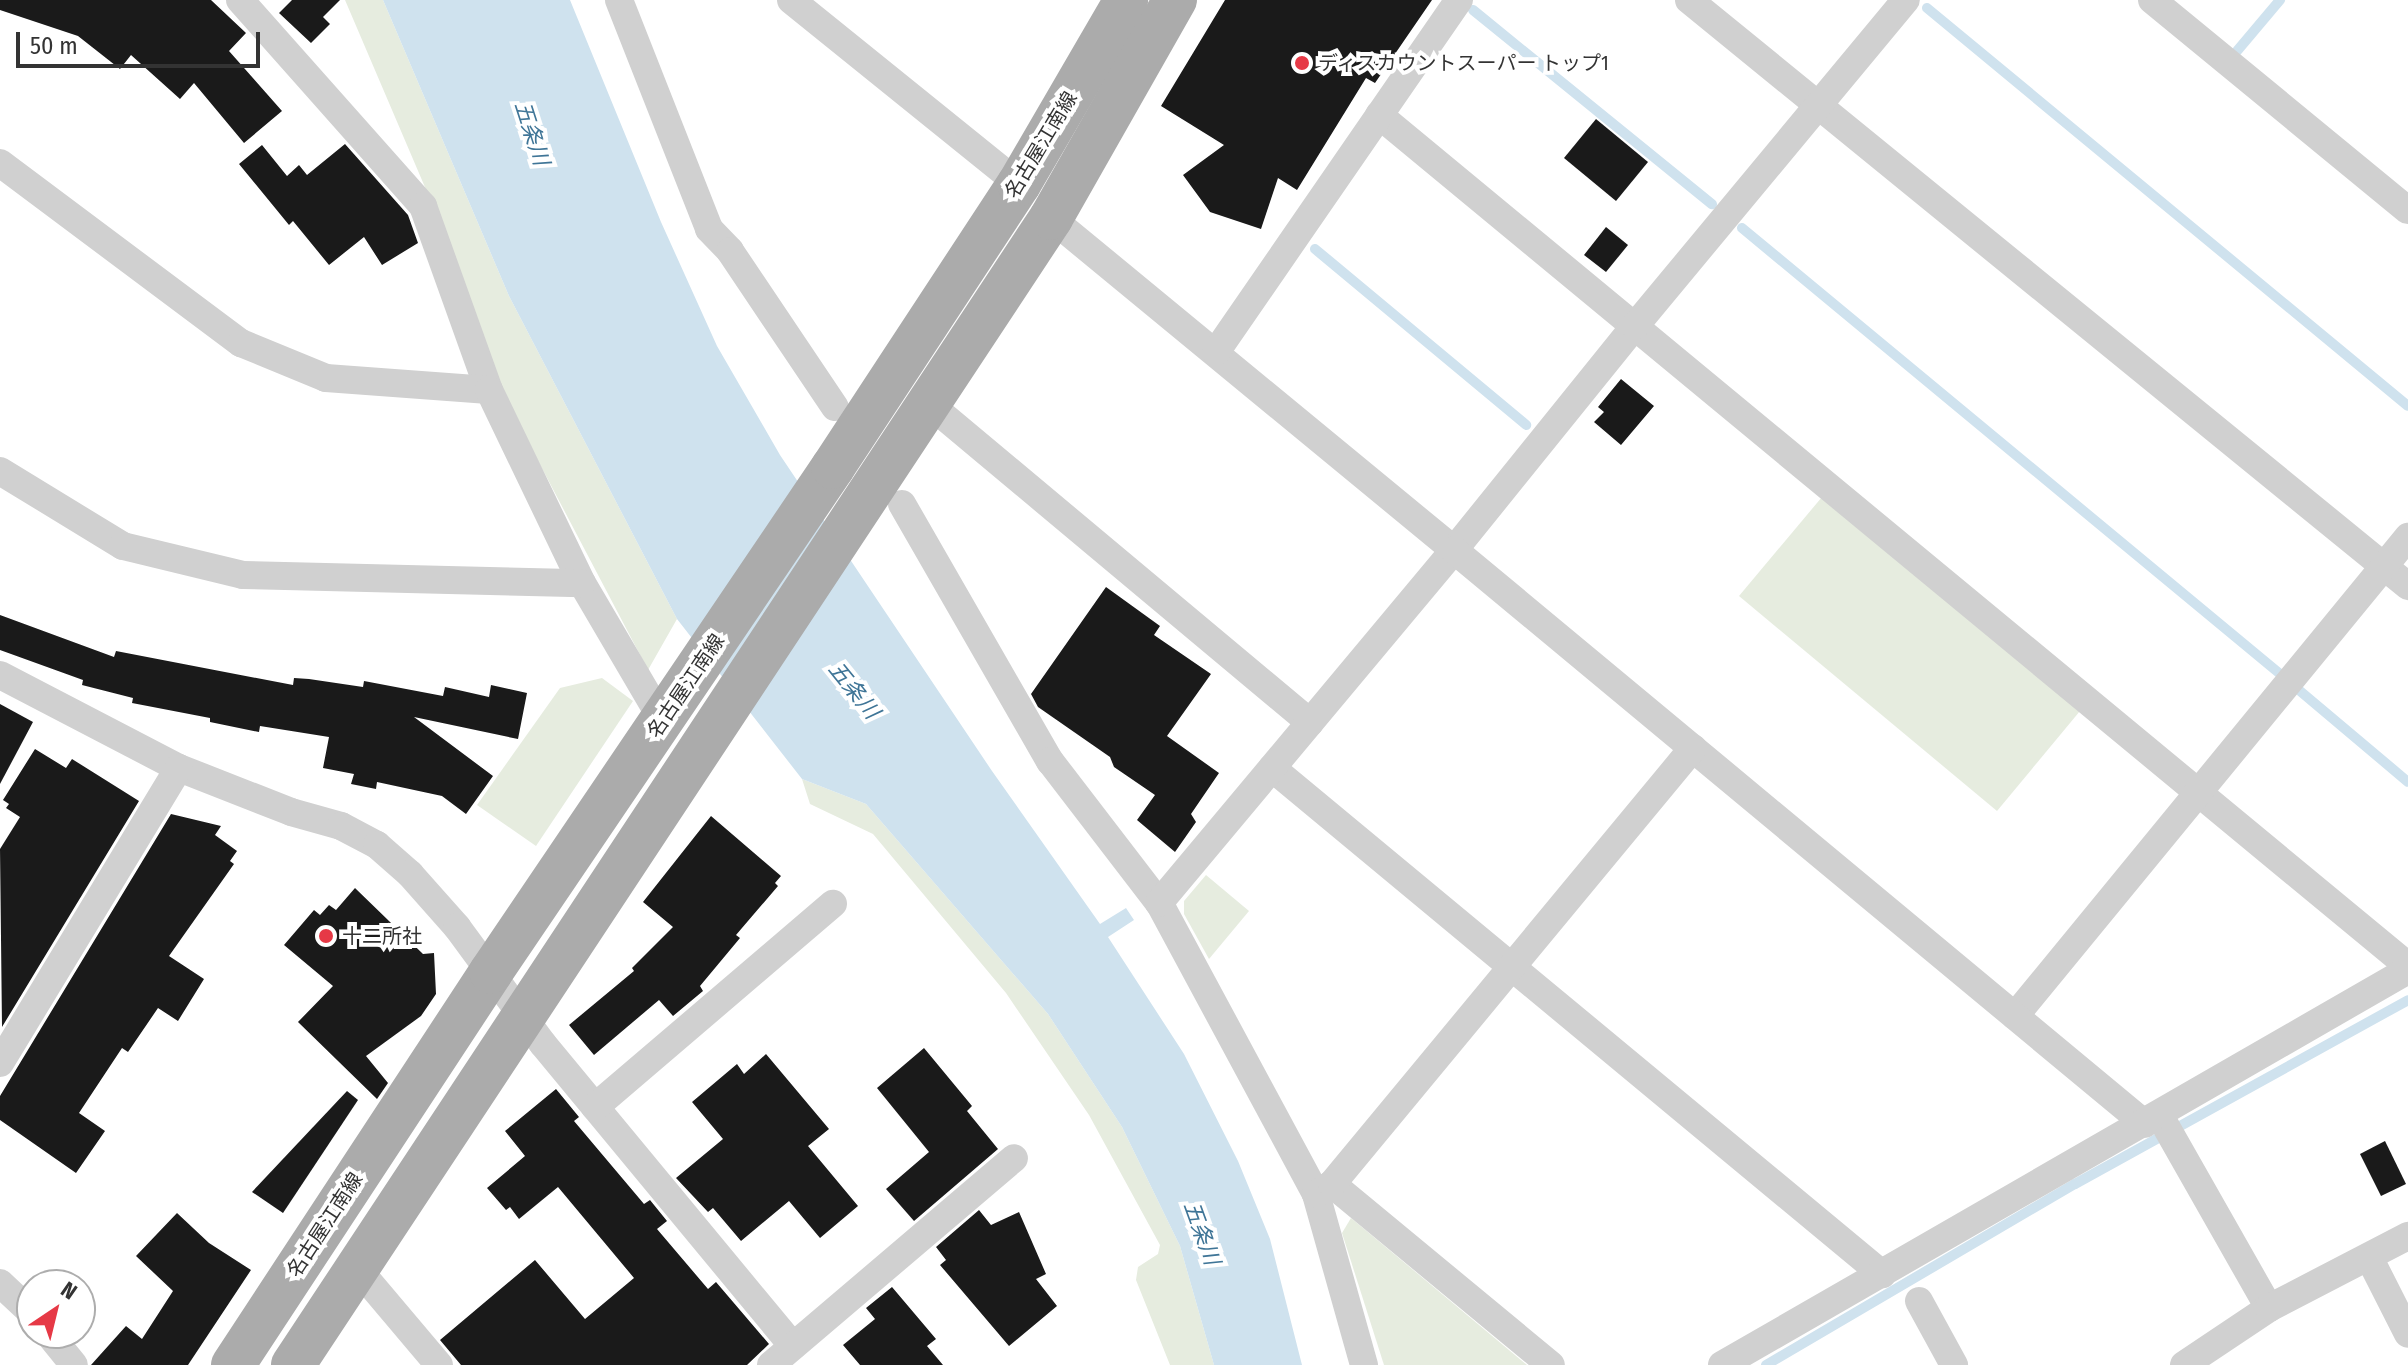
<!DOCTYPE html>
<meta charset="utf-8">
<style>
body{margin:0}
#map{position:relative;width:2408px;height:1365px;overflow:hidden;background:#fff;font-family:"Fira Sans Condensed","Noto Sans JP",sans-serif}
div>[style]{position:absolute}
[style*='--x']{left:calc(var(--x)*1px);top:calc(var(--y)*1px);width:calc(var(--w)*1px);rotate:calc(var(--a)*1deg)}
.green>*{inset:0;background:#e6ecdf}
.water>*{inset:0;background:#cfe2ee}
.stream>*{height:10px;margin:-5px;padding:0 5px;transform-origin:5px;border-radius:5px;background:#cfe2ee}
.building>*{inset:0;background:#1a1a1a}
.minor>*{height:28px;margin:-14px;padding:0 14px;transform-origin:14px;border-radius:14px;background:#d0d0d0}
.primary>*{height:44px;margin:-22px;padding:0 22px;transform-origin:22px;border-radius:22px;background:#ababab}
.dots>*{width:22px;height:22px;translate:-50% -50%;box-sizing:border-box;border:4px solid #fff;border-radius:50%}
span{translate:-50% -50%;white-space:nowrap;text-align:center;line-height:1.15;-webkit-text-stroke:8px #fff;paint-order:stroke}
.poi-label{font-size:20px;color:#333}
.left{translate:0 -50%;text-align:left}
.street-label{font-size:20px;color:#333}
.water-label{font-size:22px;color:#3f7597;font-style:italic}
.north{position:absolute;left:16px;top:1269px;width:80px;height:80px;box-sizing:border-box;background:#fff;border:2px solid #adadad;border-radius:50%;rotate:35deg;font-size:22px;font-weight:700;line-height:32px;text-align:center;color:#333}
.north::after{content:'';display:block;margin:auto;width:28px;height:36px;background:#e63946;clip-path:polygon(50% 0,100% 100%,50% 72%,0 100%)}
.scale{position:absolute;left:16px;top:32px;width:244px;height:36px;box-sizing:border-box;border:4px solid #333;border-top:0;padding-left:10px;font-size:24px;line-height:28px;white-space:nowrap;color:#333;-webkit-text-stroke:6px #fff;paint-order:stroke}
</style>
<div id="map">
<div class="green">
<div style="clip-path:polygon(345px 0,383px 0,509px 296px,677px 619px,648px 670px,504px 396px,442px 227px)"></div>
<div style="clip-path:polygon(1822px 497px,2080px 711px,1997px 811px,1739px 596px)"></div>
<div style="clip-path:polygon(602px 678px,633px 701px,536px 846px,477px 805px,560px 688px)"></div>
<div style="clip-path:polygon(802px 779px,866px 804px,1048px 1014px,1122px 1127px,1180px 1246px,1214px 1365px,1170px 1365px,1136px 1280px,1138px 1267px,1158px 1254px,1160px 1245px,1089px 1115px,1006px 993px,873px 834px,810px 804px)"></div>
<div style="clip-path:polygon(1206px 875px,1249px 911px,1209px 959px,1184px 914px,1184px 901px)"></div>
<div style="clip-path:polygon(1351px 1218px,1527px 1365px,1384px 1365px,1342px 1233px)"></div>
</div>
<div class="water">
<div style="clip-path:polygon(383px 0,570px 0,661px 222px,717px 346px,780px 455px,992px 771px,1100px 924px,1126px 908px,1134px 920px,1108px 937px,1184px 1054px,1238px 1161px,1270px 1239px,1302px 1365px,1214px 1365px,1180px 1246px,1122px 1127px,1048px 1014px,866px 804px,802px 779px,677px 619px,509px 296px)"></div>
</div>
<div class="stream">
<div style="--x:1927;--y:8;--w:624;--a:39.61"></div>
<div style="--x:1473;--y:10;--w:308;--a:39.1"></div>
<div style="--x:2237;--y:51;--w:67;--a:-49.9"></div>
<div style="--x:1742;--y:228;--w:697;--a:39.65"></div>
<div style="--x:1315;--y:249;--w:275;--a:39.8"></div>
<div style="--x:2300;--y:691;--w:141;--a:40.1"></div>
<div style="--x:1766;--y:1365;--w:358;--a:-30.4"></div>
<div style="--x:2075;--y:1184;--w:380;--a:-28.9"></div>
</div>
<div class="building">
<div style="clip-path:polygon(0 0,211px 0,246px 33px,229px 51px,282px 111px,244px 143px,194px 83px,180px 99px,131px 55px,120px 69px,78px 36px,0 10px)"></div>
<div style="clip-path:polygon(292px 0,340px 0,323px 17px,330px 24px,311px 43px,279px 13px)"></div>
<div style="clip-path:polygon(1225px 0,1432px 0,1375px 83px,1366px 78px,1297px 190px,1278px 178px,1261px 229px,1210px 212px,1183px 175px,1224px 145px,1161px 106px)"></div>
<div style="clip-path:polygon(1596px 119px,1648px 162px,1616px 201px,1564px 158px)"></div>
<div style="clip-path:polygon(345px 144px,408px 215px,418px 243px,382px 265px,364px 237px,329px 265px,293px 221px,289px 225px,239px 164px,262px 145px,287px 176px,299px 165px,307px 175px)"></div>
<div style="clip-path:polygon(1606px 227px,1628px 245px,1606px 272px,1584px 255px)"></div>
<div style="clip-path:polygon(1621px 379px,1654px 406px,1621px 445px,1594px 422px,1604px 412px,1598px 407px)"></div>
<div style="clip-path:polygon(1106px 587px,1160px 626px,1154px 635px,1211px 674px,1167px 736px,1219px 773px,1191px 814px,1196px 822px,1175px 852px,1137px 820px,1155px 795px,1114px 767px,1110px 757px,1038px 707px,1031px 694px)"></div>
<div style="clip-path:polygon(0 615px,114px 657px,116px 651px,293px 685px,294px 678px,309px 679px,363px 687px,364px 681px,443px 696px,445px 687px,489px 697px,491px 685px,527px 693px,518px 739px,414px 717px,493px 776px,466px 814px,442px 796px,377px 782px,376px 789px,351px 784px,354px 774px,323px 768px,329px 737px,260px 726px,259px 732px,210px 722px,210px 718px,132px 703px,133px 698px,82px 685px,83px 680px,0 650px)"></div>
<div style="clip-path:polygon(0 704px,33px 722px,0 784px)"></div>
<div style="clip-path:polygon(35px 749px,66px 768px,72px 759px,139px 801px,2px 1027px,0 849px,20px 817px,6px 808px,9px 804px,3px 800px)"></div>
<div style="clip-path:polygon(171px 814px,221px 826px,215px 835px,237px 851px,230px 861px,234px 864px,169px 956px,204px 979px,178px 1021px,158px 1008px,128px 1052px,122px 1048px,79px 1113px,105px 1131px,76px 1173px,0 1120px,0 1096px)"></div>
<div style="clip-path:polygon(711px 816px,781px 876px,775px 883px,778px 886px,736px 935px,740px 938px,700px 986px,703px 991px,673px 1016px,659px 1000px,594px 1055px,569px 1025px,634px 971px,632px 968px,673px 927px,643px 902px)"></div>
<div style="clip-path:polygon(355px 888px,423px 954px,434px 953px,436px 994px,421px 1016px,366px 1056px,388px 1083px,377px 1099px,298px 1022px,333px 986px,284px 945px,314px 910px,320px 915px,329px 905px,336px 910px)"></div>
<div style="clip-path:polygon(924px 1048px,972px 1106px,967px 1111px,998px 1149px,914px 1221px,886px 1189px,929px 1152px,877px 1088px)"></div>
<div style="clip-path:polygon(766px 1054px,829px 1129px,808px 1146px,858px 1206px,820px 1238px,789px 1201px,741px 1241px,713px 1208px,708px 1212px,676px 1178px,723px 1139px,692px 1102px,737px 1064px,744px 1074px)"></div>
<div style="clip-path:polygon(556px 1089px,579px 1117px,574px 1121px,644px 1204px,650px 1200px,667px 1221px,657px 1229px,708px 1289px,716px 1282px,769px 1344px,747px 1365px,461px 1365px,440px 1340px,535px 1260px,585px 1319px,634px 1278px,558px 1187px,519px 1219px,510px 1207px,506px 1210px,487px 1188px,525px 1156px,505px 1131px)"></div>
<div style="clip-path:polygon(347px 1091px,358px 1100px,283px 1213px,252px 1192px)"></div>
<div style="clip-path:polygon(2385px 1141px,2406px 1184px,2381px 1196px,2360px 1154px)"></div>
<div style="clip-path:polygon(979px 1210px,991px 1225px,1019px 1212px,1046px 1274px,1036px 1279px,1057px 1306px,1009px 1346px,940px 1265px,946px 1260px,936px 1247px)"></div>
<div style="clip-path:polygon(177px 1213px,209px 1243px,251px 1270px,188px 1365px,91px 1365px,126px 1326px,142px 1339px,173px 1291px,136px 1256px)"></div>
<div style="clip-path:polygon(892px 1287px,936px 1339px,927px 1346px,943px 1365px,860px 1365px,843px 1345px,875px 1319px,866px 1308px)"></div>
</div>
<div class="minor">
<div style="--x:240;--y:0;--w:276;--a:48.4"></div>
<div style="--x:423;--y:206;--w:195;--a:70.3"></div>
<div style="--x:619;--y:0;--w:246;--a:68.5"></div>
<div style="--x:709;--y:229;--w:30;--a:46"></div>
<div style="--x:730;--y:251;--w:188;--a:56.1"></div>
<div style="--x:791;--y:0;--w:293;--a:38.9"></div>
<div style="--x:1689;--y:0;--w:928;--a:39.18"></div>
<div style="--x:2152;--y:0;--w:331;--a:39.4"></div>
<div style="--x:1379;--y:115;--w:1335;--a:39.59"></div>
<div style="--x:0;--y:163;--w:301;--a:36.8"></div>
<div style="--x:241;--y:343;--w:92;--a:22.4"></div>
<div style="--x:326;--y:378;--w:163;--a:4.2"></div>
<div style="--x:489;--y:390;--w:214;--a:64.3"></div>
<div style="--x:582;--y:583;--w:160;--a:59.6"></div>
<div style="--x:1051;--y:218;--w:522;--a:39.48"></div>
<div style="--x:1454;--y:550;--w:288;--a:-51.1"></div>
<div style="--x:1635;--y:326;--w:424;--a:-50.3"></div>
<div style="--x:1216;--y:352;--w:428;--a:-55.4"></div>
<div style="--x:928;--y:403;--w:498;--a:39.9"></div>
<div style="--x:0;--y:471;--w:144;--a:31.4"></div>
<div style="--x:123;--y:546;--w:123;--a:13.6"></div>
<div style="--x:243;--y:575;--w:339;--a:1.4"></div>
<div style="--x:902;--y:504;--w:297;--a:60.1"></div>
<div style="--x:1050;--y:761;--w:179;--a:52.5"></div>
<div style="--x:0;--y:675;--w:202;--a:27.5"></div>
<div style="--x:179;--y:768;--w:120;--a:21.4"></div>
<div style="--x:291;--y:812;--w:52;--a:15.6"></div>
<div style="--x:341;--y:826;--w:41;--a:27.8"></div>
<div style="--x:377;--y:845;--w:44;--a:41.3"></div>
<div style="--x:410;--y:874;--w:71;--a:48.4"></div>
<div style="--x:457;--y:927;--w:145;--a:53.7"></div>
<div style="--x:543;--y:1044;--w:392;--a:50.4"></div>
<div style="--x:1272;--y:768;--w:793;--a:39.68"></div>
<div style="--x:2015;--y:1016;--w:620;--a:-50.63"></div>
<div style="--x:0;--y:1063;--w:345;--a:-58.8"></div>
<div style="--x:595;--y:1107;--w:313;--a:-40.5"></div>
<div style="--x:2160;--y:1116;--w:221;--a:60.4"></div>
<div style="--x:1332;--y:1184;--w:284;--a:39.6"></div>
<div style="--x:1316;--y:1194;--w:331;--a:-118.3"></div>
<div style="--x:1159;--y:903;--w:460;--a:-50.1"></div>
<div style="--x:1454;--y:550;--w:898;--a:39.72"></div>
<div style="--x:2369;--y:1257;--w:86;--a:63.1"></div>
<div style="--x:357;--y:1268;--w:127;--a:49.8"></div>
<div style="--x:0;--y:1283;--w:44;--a:43.2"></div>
<div style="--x:1919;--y:1301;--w:73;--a:61.3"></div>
<div style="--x:48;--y:1333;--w:41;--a:50.9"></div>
<div style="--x:771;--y:1365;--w:319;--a:-40.4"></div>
<div style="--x:1364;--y:1365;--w:178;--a:-105.7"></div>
<div style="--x:1316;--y:1194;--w:19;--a:-32"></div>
<div style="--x:1332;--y:1184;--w:566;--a:-50.38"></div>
<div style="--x:1722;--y:1365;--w:792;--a:-29.93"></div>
<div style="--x:2184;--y:1365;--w:102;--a:-33.8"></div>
<div style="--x:2269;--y:1308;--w:157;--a:-27.4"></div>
</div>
<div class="primary">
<div style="--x:233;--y:1365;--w:470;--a:-56.7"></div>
<div style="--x:491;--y:972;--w:610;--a:-55.89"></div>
<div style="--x:833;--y:467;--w:339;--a:-56.7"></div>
<div style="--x:1019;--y:184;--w:213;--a:-59.8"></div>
<div style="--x:293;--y:1365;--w:1375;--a:-56.54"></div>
<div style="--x:1051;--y:218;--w:251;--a:-60.4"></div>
</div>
<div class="dots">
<div style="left:1302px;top:63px;background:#e63946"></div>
<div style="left:326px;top:936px;background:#e63946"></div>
</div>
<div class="poi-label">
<span class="left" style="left:1318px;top:63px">ディスカウントスーパー トップ1</span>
<span class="left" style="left:342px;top:936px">十二所社</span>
</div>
<div class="street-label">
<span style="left:1041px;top:145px;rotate:-59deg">名古屋江南線</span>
<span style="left:686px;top:686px;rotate:-56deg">名古屋江南線</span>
<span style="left:325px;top:1225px;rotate:-57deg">名古屋江南線</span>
</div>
<div class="water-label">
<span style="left:532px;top:133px;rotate:72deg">五条川</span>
<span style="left:854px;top:690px;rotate:51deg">五条川</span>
<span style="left:1202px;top:1233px;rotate:70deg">五条川</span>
</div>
<div class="north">N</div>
<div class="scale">50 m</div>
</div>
